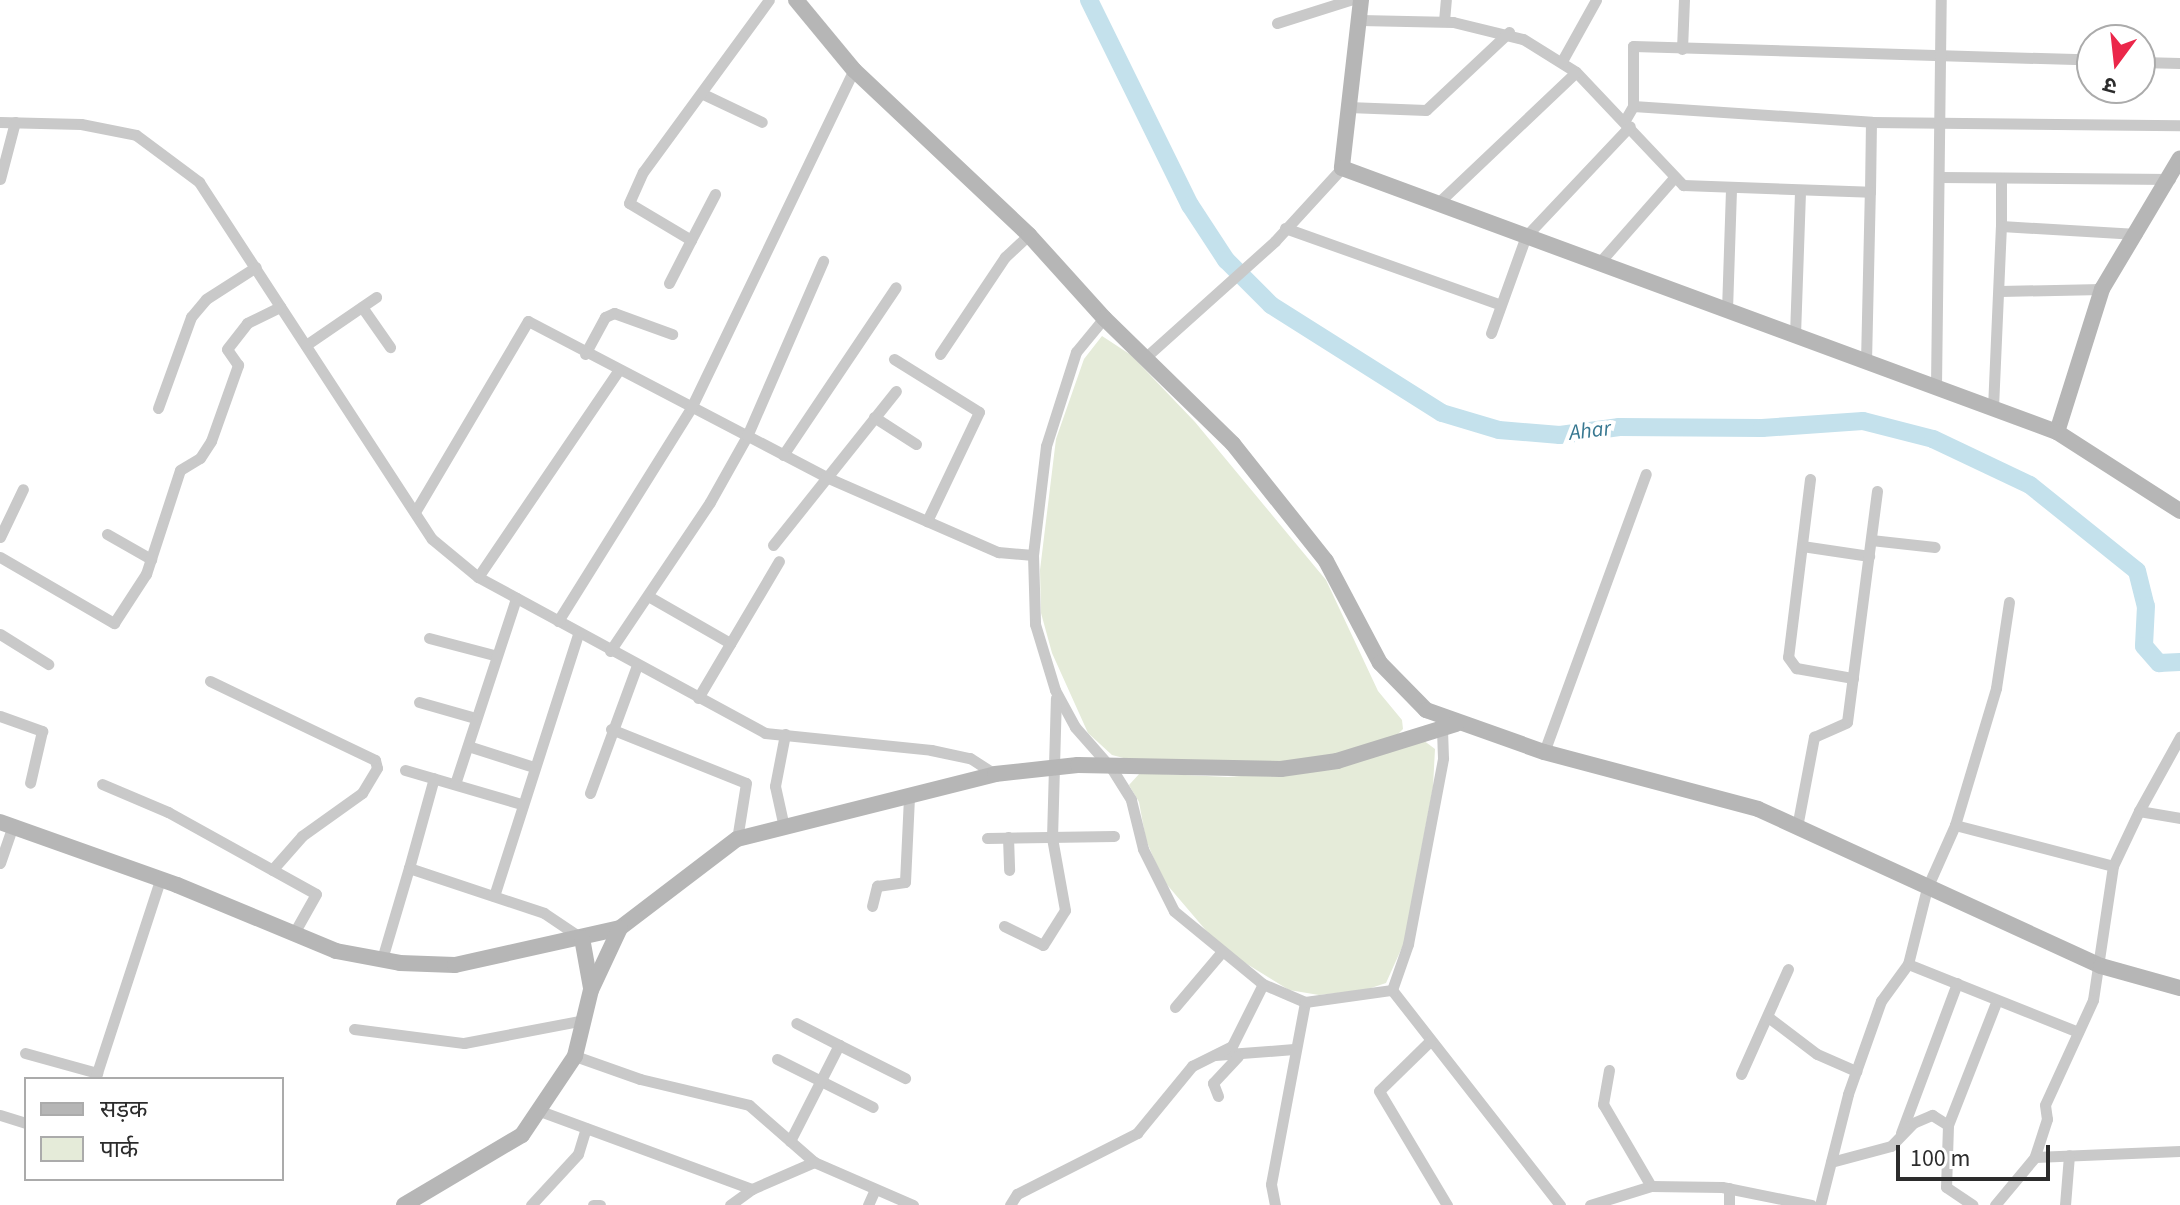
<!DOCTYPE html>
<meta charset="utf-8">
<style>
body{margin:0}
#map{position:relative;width:2180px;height:1205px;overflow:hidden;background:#fff;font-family:"Source Sans 3","Noto Sans Devanagari",sans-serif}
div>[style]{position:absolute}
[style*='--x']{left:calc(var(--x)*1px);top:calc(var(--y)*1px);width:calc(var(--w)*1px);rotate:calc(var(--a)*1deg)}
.green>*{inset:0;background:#e5ebd9}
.river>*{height:18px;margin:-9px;padding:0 9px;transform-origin:9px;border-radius:9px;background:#c4e1ec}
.street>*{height:11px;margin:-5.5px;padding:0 5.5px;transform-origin:5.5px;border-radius:5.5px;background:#c9c9c9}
.secondary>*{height:16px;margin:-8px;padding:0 8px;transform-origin:8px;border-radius:8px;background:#b6b6b6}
span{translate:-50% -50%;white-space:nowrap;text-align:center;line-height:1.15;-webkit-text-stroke:8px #fff;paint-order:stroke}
.water-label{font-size:22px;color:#387891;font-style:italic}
.legend{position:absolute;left:24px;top:1077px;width:260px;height:104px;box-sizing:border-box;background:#fff;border:2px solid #ababab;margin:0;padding:10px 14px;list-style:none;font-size:24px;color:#2c2c2c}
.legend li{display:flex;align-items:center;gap:16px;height:40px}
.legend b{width:40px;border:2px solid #ababab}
.north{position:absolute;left:2076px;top:24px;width:80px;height:80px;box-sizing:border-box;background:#fff;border:2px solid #ababab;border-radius:50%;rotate:195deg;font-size:22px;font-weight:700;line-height:32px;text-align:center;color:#2c2c2c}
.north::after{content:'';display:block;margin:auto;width:28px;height:36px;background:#eb274a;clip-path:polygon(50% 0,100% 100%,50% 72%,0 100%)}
.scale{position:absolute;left:1896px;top:1145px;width:154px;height:36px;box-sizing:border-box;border:4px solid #2c2c2c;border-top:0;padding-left:10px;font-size:24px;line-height:28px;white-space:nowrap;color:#2c2c2c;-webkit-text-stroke:6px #fff;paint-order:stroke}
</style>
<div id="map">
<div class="green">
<div style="clip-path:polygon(1102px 336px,1131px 355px,1195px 422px,1326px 580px,1378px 691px,1402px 720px,1403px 729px,1393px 739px,1346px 754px,1277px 763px,1139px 762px,1112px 755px,1088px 733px,1052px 653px,1041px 613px,1040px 570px,1056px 439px,1084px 359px)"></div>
<div style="clip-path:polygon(1423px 740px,1435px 749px,1433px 787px,1404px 943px,1386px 983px,1365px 990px,1319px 995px,1289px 990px,1221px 948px,1163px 880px,1146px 840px,1139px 802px,1129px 785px,1140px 773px,1228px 777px,1332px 769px)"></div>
</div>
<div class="river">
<div style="--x:1089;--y:0;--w:229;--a:63.8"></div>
<div style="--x:1190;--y:205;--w:66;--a:56.8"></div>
<div style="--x:1226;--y:260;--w:64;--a:45"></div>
<div style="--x:1271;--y:305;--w:202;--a:32.3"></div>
<div style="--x:1442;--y:413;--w:59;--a:16.6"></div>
<div style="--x:1499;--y:430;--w:61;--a:4.7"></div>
<div style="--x:1560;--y:435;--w:60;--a:-7.7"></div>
<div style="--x:1619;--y:427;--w:143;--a:0.4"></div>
<div style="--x:1762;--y:428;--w:101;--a:-4"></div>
<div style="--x:1863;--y:421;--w:72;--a:14.4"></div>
<div style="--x:1933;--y:439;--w:107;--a:25.4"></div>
<div style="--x:2030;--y:485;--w:137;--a:38.8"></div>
<div style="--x:2137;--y:571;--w:36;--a:76"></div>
<div style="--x:2146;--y:606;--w:40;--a:92.9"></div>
<div style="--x:2144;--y:646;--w:23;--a:49"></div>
<div style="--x:2159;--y:663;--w:21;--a:-3"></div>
</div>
<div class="street">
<div style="--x:1360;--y:20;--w:93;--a:1.2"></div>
<div style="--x:1453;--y:22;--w:72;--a:13.7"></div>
<div style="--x:1523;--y:39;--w:62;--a:31.9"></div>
<div style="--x:1576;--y:72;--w:156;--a:46.6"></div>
<div style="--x:1683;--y:185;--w:187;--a:2.1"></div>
<div style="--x:1870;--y:192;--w:70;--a:-89.2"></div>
<div style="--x:1871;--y:122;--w:309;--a:0.6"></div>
<div style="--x:1444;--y:21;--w:21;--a:-85"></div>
<div style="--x:1277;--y:23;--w:77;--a:-17.5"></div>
<div style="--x:1682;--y:49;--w:49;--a:-87.7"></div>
<div style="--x:1562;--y:61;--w:70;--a:-60.9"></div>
<div style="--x:2140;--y:62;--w:40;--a:1.4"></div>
<div style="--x:703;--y:94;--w:65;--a:25.4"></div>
<div style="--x:1633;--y:106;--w:239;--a:3.8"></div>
<div style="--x:1348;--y:107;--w:78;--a:2.2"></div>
<div style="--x:1426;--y:110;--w:114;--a:-43.2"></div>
<div style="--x:1625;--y:120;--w:16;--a:-60"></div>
<div style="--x:1633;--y:106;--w:60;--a:-90"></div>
<div style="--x:1633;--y:46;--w:459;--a:1.7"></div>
<div style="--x:0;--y:122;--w:81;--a:1.4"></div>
<div style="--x:81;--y:124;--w:56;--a:11.3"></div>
<div style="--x:136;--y:135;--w:79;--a:36.7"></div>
<div style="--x:199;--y:182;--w:426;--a:56.9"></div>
<div style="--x:432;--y:539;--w:60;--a:39.6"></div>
<div style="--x:478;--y:577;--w:327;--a:28.5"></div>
<div style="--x:765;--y:733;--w:167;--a:5.8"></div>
<div style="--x:931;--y:750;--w:40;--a:12"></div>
<div style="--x:970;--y:758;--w:30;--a:33"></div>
<div style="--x:1940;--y:177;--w:230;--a:0.5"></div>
<div style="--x:2001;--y:178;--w:48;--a:90"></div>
<div style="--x:0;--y:179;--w:59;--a:-75.3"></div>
<div style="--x:1438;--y:203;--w:190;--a:-43.5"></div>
<div style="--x:1285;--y:228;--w:227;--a:19.6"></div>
<div style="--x:691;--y:240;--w:52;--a:-62.4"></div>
<div style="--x:1599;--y:263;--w:113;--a:-48.6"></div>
<div style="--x:669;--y:283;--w:48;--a:-62.9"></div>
<div style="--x:691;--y:240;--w:72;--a:-149.2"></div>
<div style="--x:629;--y:203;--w:34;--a:-66"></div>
<div style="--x:643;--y:172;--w:213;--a:-53.8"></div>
<div style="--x:2000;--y:291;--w:102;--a:-1.1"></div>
<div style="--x:362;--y:307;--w:49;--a:55"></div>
<div style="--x:1727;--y:310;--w:121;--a:-88.1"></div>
<div style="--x:1104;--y:318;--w:44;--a:129.5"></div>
<div style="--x:1076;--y:352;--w:99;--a:107.7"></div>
<div style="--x:1046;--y:446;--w:110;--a:96.8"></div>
<div style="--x:1033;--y:555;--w:69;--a:88.3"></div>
<div style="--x:1035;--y:624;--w:69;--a:73.1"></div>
<div style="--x:1055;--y:690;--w:42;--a:61.6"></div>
<div style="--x:1075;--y:727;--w:56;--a:48.6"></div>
<div style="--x:1112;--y:769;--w:36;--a:58"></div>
<div style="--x:1131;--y:800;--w:50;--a:76.2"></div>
<div style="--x:1143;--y:849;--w:69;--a:63.4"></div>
<div style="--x:1174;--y:911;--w:115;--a:39.4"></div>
<div style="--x:1263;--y:984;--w:46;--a:23.2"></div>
<div style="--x:1491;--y:333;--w:103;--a:-70.2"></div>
<div style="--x:1526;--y:236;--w:151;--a:-46.6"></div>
<div style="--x:1795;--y:335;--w:145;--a:-88"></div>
<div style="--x:306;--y:345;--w:85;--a:-34.4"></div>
<div style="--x:585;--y:354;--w:42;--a:-61.6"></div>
<div style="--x:605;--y:317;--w:10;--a:-24"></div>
<div style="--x:614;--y:313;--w:62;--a:19.9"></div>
<div style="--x:940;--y:354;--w:117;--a:-56.2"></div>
<div style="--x:1005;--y:257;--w:33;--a:-43"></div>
<div style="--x:1147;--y:356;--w:172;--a:-41.9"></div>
<div style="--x:1275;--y:241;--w:99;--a:-47.5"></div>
<div style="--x:894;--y:359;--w:100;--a:31.9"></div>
<div style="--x:979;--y:412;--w:121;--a:115.5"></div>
<div style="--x:1866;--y:362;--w:170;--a:-88.7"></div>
<div style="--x:1936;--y:387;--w:387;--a:-89.3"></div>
<div style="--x:158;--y:408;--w:97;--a:-70.1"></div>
<div style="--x:191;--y:317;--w:23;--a:-50"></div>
<div style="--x:206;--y:299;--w:59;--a:-32.6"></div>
<div style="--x:1993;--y:408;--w:182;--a:-87.5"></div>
<div style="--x:2001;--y:226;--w:136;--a:3.4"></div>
<div style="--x:874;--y:417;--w:50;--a:32.7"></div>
<div style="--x:783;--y:455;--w:202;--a:-56.1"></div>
<div style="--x:1810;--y:479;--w:179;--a:97"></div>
<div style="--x:1788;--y:657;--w:14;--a:54"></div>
<div style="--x:1796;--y:668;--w:58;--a:10"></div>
<div style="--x:415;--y:512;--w:222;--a:-59.4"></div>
<div style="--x:528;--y:321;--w:336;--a:27.6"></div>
<div style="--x:826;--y:477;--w:188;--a:23.6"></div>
<div style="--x:998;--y:552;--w:35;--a:5"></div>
<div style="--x:107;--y:534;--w:51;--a:29.6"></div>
<div style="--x:0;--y:537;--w:53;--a:-64.4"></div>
<div style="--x:1871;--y:540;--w:64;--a:6.2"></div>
<div style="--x:773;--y:545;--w:197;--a:-51.4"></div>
<div style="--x:1802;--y:546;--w:68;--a:8.5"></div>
<div style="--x:0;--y:557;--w:132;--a:30.1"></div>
<div style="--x:114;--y:623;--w:59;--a:-56.9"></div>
<div style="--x:146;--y:574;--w:109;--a:-71.9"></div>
<div style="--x:180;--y:470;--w:23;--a:-31"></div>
<div style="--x:200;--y:458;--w:20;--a:-57"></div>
<div style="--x:211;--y:441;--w:81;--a:-70.4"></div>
<div style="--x:238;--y:365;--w:19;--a:-125"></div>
<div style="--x:227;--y:349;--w:33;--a:-52"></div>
<div style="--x:247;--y:323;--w:37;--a:-26"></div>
<div style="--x:478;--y:577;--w:249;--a:-55.8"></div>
<div style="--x:648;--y:596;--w:95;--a:29.8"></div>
<div style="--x:558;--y:621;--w:251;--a:-58"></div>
<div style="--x:691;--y:408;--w:375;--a:-64.3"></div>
<div style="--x:0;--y:634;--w:57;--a:32"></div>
<div style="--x:429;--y:638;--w:67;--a:14.7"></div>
<div style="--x:610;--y:651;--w:179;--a:-56.1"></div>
<div style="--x:710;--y:502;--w:76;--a:-60.7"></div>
<div style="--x:747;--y:436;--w:191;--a:-66.5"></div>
<div style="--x:210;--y:681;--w:183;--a:25.6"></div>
<div style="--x:375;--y:760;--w:8;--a:76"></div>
<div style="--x:377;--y:768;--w:29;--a:121"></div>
<div style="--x:362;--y:793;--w:74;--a:144.4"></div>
<div style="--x:302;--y:836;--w:45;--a:131.4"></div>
<div style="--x:698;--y:698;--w:159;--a:-59.4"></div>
<div style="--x:419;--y:702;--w:58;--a:15.9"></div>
<div style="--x:0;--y:716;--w:45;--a:19.7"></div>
<div style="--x:42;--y:731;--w:53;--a:103"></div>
<div style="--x:611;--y:729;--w:145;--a:21.8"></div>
<div style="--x:746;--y:783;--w:57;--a:99.1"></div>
<div style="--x:468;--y:746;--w:69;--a:17.7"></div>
<div style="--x:1544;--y:752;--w:296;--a:-69.9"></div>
<div style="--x:405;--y:770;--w:121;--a:16.3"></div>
<div style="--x:102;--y:784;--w:72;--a:23"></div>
<div style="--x:168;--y:812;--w:169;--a:29"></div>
<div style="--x:316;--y:894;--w:45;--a:119.4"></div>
<div style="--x:455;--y:784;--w:196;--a:-71.8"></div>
<div style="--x:590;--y:793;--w:136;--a:-69.8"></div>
<div style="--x:2139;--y:811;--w:85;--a:-61"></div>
<div style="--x:1955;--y:825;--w:143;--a:-73.3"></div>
<div style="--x:1996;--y:688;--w:87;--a:-81.4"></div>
<div style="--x:784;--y:827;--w:42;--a:-102.4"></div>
<div style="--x:775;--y:786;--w:53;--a:-79.1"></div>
<div style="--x:1797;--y:827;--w:92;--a:-79.3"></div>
<div style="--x:1814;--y:737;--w:36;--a:-24"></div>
<div style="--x:1847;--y:722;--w:233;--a:-82.6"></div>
<div style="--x:1008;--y:837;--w:33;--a:88"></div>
<div style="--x:987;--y:838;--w:127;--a:-0.9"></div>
<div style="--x:0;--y:863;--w:36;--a:-71"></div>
<div style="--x:2113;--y:866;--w:61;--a:-64.7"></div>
<div style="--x:2139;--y:811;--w:42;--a:9.7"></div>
<div style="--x:409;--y:868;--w:93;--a:-74.5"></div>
<div style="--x:494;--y:896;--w:275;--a:-72.2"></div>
<div style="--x:872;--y:906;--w:21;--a:-76"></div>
<div style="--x:877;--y:886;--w:28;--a:-8"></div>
<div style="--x:905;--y:882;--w:85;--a:-87.3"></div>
<div style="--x:1004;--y:926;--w:43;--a:26"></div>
<div style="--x:1043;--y:945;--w:41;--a:-57.8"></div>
<div style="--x:1065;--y:910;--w:73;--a:-100.2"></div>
<div style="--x:1052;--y:838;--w:140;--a:-88.4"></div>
<div style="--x:382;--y:959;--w:95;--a:-73.5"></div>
<div style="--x:409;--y:868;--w:142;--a:18.4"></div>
<div style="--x:544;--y:913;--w:45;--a:34"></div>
<div style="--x:1908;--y:964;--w:183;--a:21.8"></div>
<div style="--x:1392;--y:990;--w:273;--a:52"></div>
<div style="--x:1175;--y:1007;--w:70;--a:-49.7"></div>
<div style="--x:1768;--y:1017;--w:61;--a:37.1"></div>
<div style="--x:1817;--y:1054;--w:43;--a:23.6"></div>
<div style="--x:354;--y:1029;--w:111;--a:7.3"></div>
<div style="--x:464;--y:1043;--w:123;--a:-10.8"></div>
<div style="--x:1430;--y:1041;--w:71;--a:135.6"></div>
<div style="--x:1379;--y:1091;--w:133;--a:59.2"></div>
<div style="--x:839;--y:1045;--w:74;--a:26.6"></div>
<div style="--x:25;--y:1053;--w:75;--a:15.5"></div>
<div style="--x:1215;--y:1055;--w:79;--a:-4.3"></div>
<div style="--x:575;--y:1056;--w:69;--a:19.5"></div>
<div style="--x:640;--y:1079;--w:112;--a:13.4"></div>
<div style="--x:749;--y:1105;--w:86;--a:41.2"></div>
<div style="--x:777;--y:1059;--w:107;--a:26.6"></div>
<div style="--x:1609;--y:1070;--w:35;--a:100"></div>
<div style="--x:1603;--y:1104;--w:95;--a:59.7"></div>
<div style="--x:1741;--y:1074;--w:115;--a:-65.9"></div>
<div style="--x:95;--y:1079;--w:209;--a:-71.9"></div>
<div style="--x:1218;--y:1096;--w:14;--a:-111"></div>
<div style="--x:1213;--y:1083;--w:37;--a:-47"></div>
<div style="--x:540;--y:1111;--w:226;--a:20.2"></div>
<div style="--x:0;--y:1115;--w:27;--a:17"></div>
<div style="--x:1948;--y:1125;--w:134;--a:-68.6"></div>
<div style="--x:1901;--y:1133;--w:160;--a:-69.5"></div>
<div style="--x:790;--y:1141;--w:108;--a:-63"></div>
<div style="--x:839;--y:1045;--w:48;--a:-152.9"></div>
<div style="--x:1831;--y:1162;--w:62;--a:-14.9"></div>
<div style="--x:1891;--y:1146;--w:32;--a:-46"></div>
<div style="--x:1913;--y:1123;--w:21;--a:-23"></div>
<div style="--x:1932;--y:1115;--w:19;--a:32"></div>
<div style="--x:1948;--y:1125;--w:62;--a:91.8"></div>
<div style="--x:1946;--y:1187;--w:32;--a:34"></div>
<div style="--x:531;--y:1205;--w:69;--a:-47.3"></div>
<div style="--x:578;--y:1154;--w:27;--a:-73"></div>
<div style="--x:593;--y:1205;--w:7;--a:0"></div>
<div style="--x:730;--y:1205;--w:27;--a:-36"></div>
<div style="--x:752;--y:1189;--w:68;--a:-23.5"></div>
<div style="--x:814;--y:1162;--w:108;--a:23.5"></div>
<div style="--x:868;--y:1205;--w:17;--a:-66"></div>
<div style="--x:1010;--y:1205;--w:13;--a:-58"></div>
<div style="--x:1017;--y:1194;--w:135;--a:-26.9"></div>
<div style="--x:1137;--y:1133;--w:87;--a:-50.6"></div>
<div style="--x:1192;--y:1066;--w:45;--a:-26.6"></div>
<div style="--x:1232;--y:1046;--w:69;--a:-63.4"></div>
<div style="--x:1275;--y:1205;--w:21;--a:-101"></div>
<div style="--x:1271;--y:1184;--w:185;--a:-79.4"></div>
<div style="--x:1305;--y:1002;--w:88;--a:-7.9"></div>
<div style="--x:1392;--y:990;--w:49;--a:-70.8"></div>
<div style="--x:1408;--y:944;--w:189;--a:-79.3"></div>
<div style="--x:1443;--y:758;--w:29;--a:-92"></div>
<div style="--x:1590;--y:1205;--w:64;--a:-17.3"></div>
<div style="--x:1651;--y:1186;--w:71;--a:0.8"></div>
<div style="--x:1722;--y:1187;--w:91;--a:11.4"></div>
<div style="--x:1729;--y:1205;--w:17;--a:-90"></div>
<div style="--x:1820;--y:1205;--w:114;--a:-75.8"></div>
<div style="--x:1848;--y:1094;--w:99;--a:-70.5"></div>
<div style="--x:1881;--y:1001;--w:46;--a:-53.9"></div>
<div style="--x:1908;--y:964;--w:78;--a:-76"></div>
<div style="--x:1927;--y:888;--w:69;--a:-66"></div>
<div style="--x:1955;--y:825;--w:163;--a:14.5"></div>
<div style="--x:2113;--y:866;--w:135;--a:98.5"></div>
<div style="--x:2093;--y:1000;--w:115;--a:114.6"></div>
<div style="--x:2045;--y:1105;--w:14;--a:82"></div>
<div style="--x:2047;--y:1119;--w:40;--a:108"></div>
<div style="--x:1995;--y:1205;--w:62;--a:-50.2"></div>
<div style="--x:2035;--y:1157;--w:145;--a:-2.4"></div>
<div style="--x:2065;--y:1205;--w:50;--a:-85.4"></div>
</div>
<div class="secondary">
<div style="--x:796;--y:0;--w:91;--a:50.4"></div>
<div style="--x:854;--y:70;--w:241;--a:43.3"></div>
<div style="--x:1029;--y:235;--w:112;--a:47.9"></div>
<div style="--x:1104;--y:318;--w:180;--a:44.3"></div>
<div style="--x:1233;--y:444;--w:149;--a:51.5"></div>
<div style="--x:1326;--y:561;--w:115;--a:62.1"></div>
<div style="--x:1380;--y:663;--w:66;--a:45.6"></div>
<div style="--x:1426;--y:710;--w:125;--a:19.6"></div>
<div style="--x:1544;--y:752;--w:221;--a:14.9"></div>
<div style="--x:1758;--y:809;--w:377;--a:24.6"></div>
<div style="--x:2101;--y:966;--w:82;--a:15.6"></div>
<div style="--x:1361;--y:0;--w:169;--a:96.5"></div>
<div style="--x:1342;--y:168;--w:762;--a:20.27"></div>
<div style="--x:2057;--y:432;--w:150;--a:-72.5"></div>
<div style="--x:2102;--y:289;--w:152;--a:-59.2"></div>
<div style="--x:2057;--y:432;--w:146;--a:32.7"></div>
<div style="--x:0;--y:822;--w:188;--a:19.6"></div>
<div style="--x:177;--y:885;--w:172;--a:22.5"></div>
<div style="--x:336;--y:951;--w:65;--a:10.6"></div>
<div style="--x:400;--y:963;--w:55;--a:2.1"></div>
<div style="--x:455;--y:965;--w:169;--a:-12.6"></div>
<div style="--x:620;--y:928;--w:147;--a:-37.3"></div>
<div style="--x:737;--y:839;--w:266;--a:-14.1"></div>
<div style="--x:995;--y:774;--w:83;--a:-6.2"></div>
<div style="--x:1078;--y:765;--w:203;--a:1.1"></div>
<div style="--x:1281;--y:769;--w:57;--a:-8.1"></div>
<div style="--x:1337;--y:761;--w:125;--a:-17.3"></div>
<div style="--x:582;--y:938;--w:51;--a:79.8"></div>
<div style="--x:404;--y:1205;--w:137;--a:-30.7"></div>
<div style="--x:522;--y:1135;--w:95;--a:-56.1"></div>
<div style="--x:575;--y:1056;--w:68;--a:-76.4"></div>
<div style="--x:591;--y:990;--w:68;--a:-64.9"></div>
</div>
<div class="water-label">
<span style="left:1590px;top:431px;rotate:-7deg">Ahar</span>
</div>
<ul class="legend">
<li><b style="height:10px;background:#b6b6b6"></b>सड़क</li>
<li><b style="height:22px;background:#e5ebd9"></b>पार्क</li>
</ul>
<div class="north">उ</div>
<div class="scale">100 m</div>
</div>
